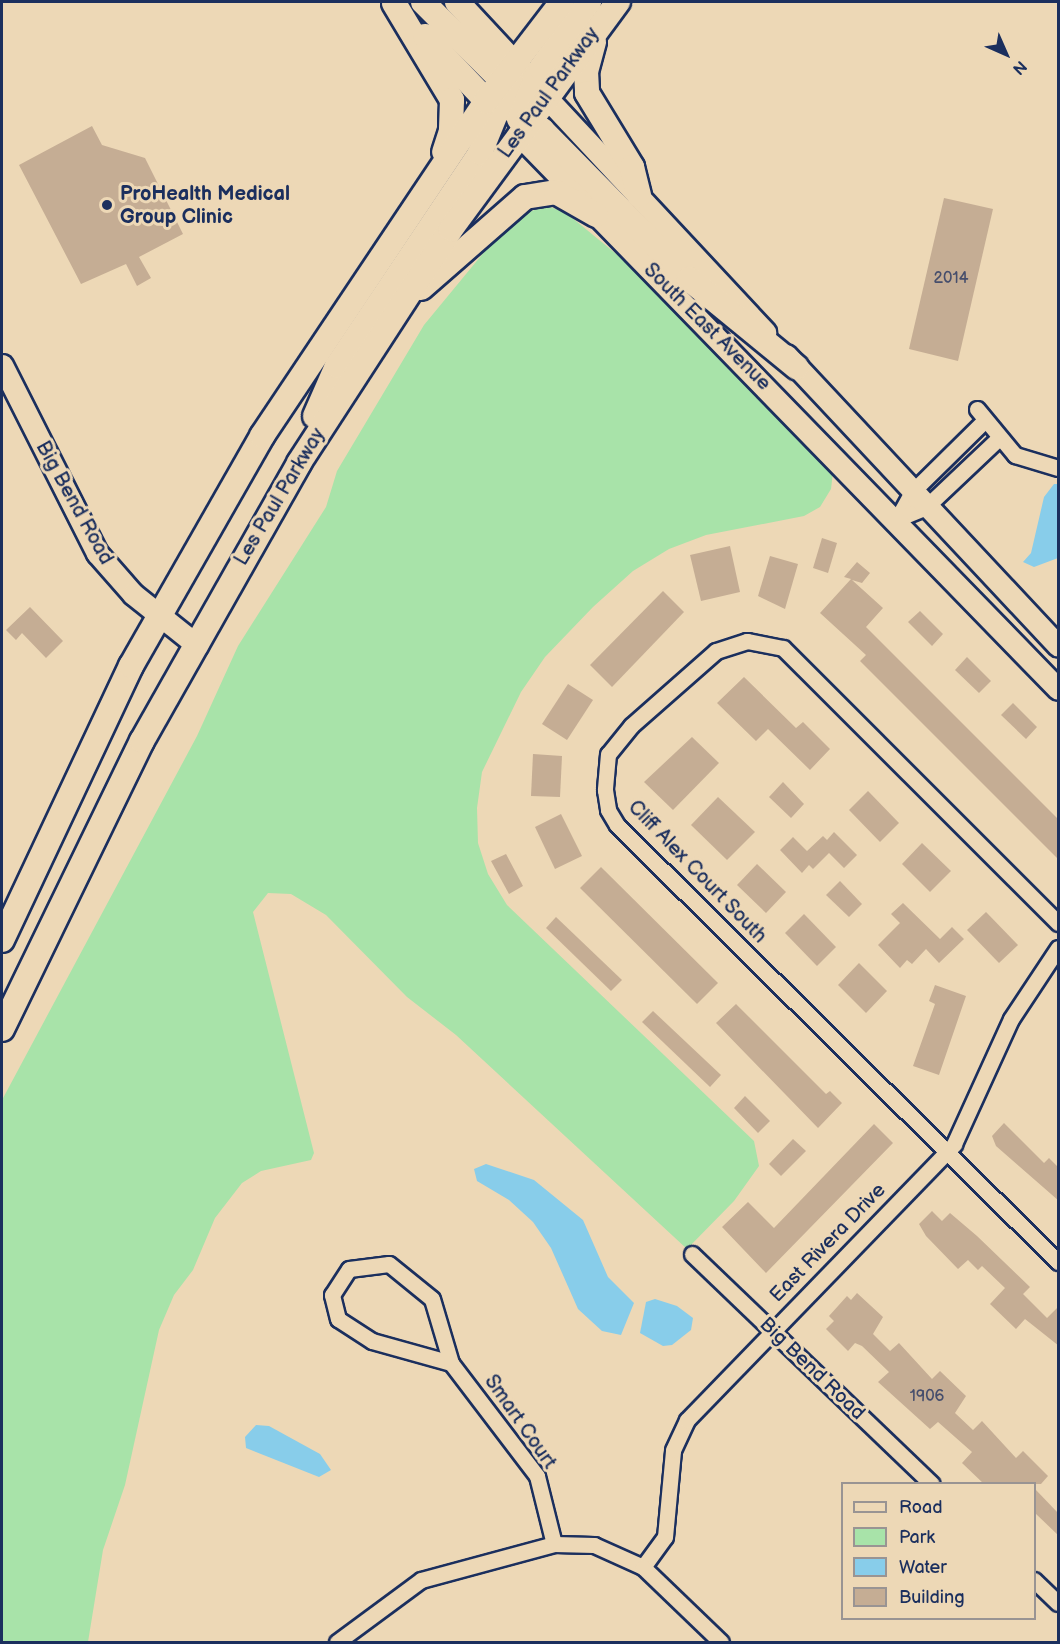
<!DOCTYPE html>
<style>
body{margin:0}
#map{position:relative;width:1060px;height:1644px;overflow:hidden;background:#edd8b6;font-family:"Balsamiq Sans",sans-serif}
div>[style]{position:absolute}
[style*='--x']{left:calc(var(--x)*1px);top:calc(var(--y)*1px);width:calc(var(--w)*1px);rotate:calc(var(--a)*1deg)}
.green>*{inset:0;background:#a8e3a9}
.water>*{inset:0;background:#88cdea}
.building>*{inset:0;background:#c5ad94}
.roads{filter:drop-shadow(2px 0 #1b2f5e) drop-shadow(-2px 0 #1b2f5e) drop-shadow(0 2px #1b2f5e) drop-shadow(0 -2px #1b2f5e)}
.street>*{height:15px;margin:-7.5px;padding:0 7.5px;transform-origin:7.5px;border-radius:7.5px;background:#edd8b6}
.secondary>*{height:21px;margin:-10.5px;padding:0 10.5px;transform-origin:10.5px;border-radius:10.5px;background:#edd8b6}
.primary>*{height:24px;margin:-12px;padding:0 12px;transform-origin:12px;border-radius:12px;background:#edd8b6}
.dots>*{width:16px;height:16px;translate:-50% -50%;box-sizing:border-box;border:3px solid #edd8b6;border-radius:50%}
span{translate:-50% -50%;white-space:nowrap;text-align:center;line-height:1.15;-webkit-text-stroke:6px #edd8b6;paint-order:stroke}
.number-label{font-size:16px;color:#464e6c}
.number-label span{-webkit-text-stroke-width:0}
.street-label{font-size:20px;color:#1b2f5e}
.poi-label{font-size:20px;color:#1b2f5e;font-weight:700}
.left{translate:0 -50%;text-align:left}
.frame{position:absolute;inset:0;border:3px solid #1b2f5e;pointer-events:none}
.legend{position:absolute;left:841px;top:1482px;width:195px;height:138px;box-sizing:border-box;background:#edd8b6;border:2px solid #999493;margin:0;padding:8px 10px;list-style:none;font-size:18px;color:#1b2f5e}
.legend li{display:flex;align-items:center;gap:12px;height:30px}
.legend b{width:30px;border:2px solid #999493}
.north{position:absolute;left:976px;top:24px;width:60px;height:60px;-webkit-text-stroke:4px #edd8b6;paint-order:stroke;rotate:135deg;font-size:16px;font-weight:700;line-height:24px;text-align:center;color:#1b2f5e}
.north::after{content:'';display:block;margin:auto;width:21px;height:27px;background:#1b2f5e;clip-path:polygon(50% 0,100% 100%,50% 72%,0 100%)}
</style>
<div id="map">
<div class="green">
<div style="clip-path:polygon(547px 206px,565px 212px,631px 266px,807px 440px,833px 472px,831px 489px,820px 507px,804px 516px,706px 535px,669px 549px,633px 571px,593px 607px,545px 657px,521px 692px,482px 772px,477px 808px,478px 843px,488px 874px,507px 905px,754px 1141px,759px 1166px,734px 1201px,687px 1249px,456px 1035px,407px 997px,326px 915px,291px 894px,268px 893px,253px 912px,314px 1153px,311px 1160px,261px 1171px,242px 1183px,215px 1218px,193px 1270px,174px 1295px,159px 1330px,125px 1485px,103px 1550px,88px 1642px,2px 1642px,2px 1100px,197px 736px,238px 646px,326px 507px,337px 471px,424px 325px,485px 251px,522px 214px)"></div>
</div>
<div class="water">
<div style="clip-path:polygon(1054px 484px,1058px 484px,1058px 558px,1034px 567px,1023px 562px,1031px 553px,1044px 497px)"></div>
<div style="clip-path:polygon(486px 1164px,534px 1180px,583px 1220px,608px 1277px,634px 1303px,621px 1335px,602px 1331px,578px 1309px,551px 1248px,533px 1222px,509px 1200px,477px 1181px,474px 1169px)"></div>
<div style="clip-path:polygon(655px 1299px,677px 1306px,693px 1318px,691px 1330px,672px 1345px,663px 1346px,640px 1333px,646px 1302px)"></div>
<div style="clip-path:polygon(256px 1425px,269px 1426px,320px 1454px,331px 1470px,319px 1477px,246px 1448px,245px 1437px)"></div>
</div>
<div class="building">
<div style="clip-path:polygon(92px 126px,102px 145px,145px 158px,183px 234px,139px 257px,151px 278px,137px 286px,126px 264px,81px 284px,19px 165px)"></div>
<div style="clip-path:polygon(944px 198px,993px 209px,958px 361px,909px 349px)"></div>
<div style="clip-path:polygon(822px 538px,837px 543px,828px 573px,813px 568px)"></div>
<div style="clip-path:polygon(730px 546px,740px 592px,701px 601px,690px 555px)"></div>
<div style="clip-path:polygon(770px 556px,798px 564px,785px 609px,758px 596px)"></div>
<div style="clip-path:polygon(857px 562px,870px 573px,862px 583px,852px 580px,883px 608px,866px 627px,1059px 820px,1059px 860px,860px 661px,866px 655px,820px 613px,851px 579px,844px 577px)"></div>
<div style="clip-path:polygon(663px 591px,684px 612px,612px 687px,590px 665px)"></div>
<div style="clip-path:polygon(30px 607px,63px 641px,46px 658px,22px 633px,16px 640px,6px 630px)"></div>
<div style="clip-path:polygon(920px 611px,943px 634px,932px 646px,908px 622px)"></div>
<div style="clip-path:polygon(967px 657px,991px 681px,979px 693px,955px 670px)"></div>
<div style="clip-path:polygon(744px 677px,796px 728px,803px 722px,830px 749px,810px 770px,768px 729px,756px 741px,717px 703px)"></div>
<div style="clip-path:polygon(568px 684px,593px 700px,567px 740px,542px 724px)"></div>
<div style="clip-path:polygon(1013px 703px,1037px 727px,1026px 739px,1001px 715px)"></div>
<div style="clip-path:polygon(692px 737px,719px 763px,673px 810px,644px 782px)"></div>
<div style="clip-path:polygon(533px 754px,562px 756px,560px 797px,531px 796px)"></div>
<div style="clip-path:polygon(783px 782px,804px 804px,791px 818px,769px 797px)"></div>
<div style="clip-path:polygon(868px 791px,899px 823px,880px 842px,849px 810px)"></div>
<div style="clip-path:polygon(718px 797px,755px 832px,727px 860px,691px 825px)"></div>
<div style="clip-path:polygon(561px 814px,582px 856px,555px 869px,535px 827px)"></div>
<div style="clip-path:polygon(834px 832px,857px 855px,844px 868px,829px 853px,813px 869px,809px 865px,802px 873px,780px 850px,793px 837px,807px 851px,823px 836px,827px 840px)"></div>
<div style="clip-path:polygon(922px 843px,951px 871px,930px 892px,902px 864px)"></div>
<div style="clip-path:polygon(506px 854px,523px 886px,509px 894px,491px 861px)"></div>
<div style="clip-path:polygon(757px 864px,786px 892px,766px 913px,737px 885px)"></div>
<div style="clip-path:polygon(601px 867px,718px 983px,697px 1004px,580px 888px)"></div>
<div style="clip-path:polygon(840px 881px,862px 904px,849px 917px,826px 895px)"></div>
<div style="clip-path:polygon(903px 903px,940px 939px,952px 927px,964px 939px,939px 963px,926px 949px,912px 964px,907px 960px,900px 968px,878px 945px,900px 923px,891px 914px)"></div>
<div style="clip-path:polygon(986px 912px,1018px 945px,999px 963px,967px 930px)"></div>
<div style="clip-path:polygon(804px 914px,836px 947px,817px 966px,785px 933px)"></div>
<div style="clip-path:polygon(556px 917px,622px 980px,611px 991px,546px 928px)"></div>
<div style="clip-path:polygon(859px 963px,887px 991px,866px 1013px,838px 985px)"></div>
<div style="clip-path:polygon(935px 985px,966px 996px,939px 1075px,913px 1066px,935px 1004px,929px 1001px)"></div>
<div style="clip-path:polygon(736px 1004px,826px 1094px,830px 1091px,842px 1103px,818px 1128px,716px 1023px)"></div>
<div style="clip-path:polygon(653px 1011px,721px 1075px,710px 1087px,642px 1022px)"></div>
<div style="clip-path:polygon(745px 1096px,770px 1121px,758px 1133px,734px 1108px)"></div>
<div style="clip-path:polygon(1004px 1123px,1044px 1163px,1049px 1158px,1059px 1168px,1059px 1201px,996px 1146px,992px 1136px)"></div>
<div style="clip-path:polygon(874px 1124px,893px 1143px,766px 1273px,722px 1227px,748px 1202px,774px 1228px)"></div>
<div style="clip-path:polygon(793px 1139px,806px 1151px,781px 1176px,769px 1164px)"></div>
<div style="clip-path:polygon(932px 1211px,942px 1221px,950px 1213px,977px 1236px,1030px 1287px,1023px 1294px,1047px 1318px,1059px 1306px,1059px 1346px,1025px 1319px,1016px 1329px,990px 1304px,1005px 1288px,982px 1266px,978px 1270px,968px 1260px,958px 1269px,926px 1236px,919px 1224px)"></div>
<div style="clip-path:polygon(857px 1293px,883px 1317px,873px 1334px,890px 1351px,899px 1343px,932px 1379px,940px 1371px,966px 1396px,955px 1413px,973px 1430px,982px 1421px,1016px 1458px,1023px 1451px,1048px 1476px,1041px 1484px,984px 1484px,962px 1463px,972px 1452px,938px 1422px,930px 1429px,878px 1382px,889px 1372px,862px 1346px,855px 1343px,848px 1351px,826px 1329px,834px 1321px,829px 1316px,847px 1296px,851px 1300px)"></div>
<div style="clip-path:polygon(1035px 1489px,1059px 1514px,1059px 1536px,1035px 1513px)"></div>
</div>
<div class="roads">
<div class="street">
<div style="--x:977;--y:409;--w:60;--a:50.4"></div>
<div style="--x:1015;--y:455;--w:45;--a:16.8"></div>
<div style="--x:897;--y:519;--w:31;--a:-61"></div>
<div style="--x:912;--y:492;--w:101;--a:-44.6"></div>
<div style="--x:897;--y:519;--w:31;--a:-22"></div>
<div style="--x:926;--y:507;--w:100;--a:-43.4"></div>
<div style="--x:1058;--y:923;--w:389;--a:-135"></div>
<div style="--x:783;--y:648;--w:37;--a:-169"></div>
<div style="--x:747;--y:641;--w:33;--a:162"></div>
<div style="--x:716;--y:651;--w:113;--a:138.6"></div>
<div style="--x:631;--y:726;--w:36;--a:129"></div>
<div style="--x:608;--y:754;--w:36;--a:95"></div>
<div style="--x:605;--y:790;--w:20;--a:81"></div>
<div style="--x:608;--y:810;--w:17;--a:59"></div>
<div style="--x:617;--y:825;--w:621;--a:44.74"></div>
<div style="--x:692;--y:1254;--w:332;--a:43.8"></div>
<div style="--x:451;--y:1363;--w:82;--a:-164.4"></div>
<div style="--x:372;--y:1341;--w:40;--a:-147.1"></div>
<div style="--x:338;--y:1319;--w:25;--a:-104"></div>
<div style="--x:332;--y:1295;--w:31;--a:-57"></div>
<div style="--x:349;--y:1269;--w:40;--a:-7.1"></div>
<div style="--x:389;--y:1264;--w:55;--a:39.1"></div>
<div style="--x:432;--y:1299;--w:67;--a:73.5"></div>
<div style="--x:451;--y:1363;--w:142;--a:52.7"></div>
<div style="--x:537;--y:1476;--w:70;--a:76"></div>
<div style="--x:643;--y:1567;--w:37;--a:-54"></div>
<div style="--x:665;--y:1537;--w:87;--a:-84.7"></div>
<div style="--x:673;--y:1450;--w:33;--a:-65"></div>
<div style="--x:687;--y:1420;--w:384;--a:-45.9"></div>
<div style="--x:954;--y:1144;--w:137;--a:-65.5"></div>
<div style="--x:1011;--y:1019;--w:85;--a:-56.5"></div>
<div style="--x:1034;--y:1580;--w:33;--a:44"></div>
<div style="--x:337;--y:1642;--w:104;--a:-36.4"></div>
<div style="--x:421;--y:1580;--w:138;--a:-15.1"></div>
<div style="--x:554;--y:1544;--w:40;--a:1.4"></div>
<div style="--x:594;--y:1545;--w:54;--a:24.2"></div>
<div style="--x:643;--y:1567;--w:108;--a:43.9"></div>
</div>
<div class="secondary">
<div style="--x:545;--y:96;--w:323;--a:47"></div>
<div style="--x:518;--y:134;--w:774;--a:45.78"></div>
<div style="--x:786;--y:355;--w:398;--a:46.9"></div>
<div style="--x:2;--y:365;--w:211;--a:63.2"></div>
<div style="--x:97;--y:553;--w:55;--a:48.7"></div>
<div style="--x:133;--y:594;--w:82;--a:38.6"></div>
</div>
<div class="primary">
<div style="--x:423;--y:2;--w:126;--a:45"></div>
<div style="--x:457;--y:2;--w:100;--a:47"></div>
<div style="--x:394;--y:3;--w:113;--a:59.1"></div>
<div style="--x:452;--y:100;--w:31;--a:92"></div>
<div style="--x:451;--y:131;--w:22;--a:108"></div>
<div style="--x:425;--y:36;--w:103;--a:46.6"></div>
<div style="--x:594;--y:42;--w:30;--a:105"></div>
<div style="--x:586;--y:71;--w:22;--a:87"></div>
<div style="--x:587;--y:93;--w:87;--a:58.7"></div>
<div style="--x:632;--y:167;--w:29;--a:76"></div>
<div style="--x:514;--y:111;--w:34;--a:34"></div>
<div style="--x:542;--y:130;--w:209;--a:45.4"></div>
<div style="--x:689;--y:279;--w:139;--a:39.4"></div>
<div style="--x:519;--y:119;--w:22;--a:-77"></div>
<div style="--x:524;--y:98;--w:34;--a:-60"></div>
<div style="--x:541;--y:68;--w:82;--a:-54"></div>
<div style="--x:421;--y:288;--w:138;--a:-41.2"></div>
<div style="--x:525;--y:197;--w:31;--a:-9"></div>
<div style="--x:556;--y:192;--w:46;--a:29.9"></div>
<div style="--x:315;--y:416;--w:55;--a:-66.3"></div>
<div style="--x:337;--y:366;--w:257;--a:-56.1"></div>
<div style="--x:480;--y:153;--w:82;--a:-67.8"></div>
<div style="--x:2;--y:940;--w:303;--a:-64.8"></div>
<div style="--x:131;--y:666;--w:265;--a:-60.3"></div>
<div style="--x:262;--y:436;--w:403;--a:-56.2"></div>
<div style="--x:486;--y:101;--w:125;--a:-52.5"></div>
<div style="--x:2;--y:1029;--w:320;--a:-64.1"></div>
<div style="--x:142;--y:741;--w:319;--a:-60.5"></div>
<div style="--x:299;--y:463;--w:279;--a:-57"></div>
<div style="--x:451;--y:229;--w:282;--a:-53.7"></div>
</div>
</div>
<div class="dots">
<div style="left:107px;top:205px;background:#1b2f5e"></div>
</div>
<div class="number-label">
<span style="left:951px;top:279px">2014</span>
<span style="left:927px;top:1397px">1906</span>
</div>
<div class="street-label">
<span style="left:549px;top:93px;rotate:-54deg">Les Paul Parkway</span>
<span style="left:707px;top:327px;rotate:45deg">South East Avenue</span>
<span style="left:280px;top:497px;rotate:-59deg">Les Paul Parkway</span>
<span style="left:74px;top:503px;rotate:61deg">Big Bend Road</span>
<span style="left:697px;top:872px;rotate:46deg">Cliff Alex Court South</span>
<span style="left:828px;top:1243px;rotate:-46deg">East Rivera Drive</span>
<span style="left:812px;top:1369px;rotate:44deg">Big Bend Road</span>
<span style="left:520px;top:1422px;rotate:55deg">Smart Court</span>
</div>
<div class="poi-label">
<span class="left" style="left:120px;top:206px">ProHealth Medical<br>Group Clinic</span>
</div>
<div class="frame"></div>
<ul class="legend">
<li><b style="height:8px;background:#edd8b6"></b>Road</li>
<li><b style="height:16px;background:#a8e3a9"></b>Park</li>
<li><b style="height:16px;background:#88cdea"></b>Water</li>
<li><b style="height:16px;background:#c5ad94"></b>Building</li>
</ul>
<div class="north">N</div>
</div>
